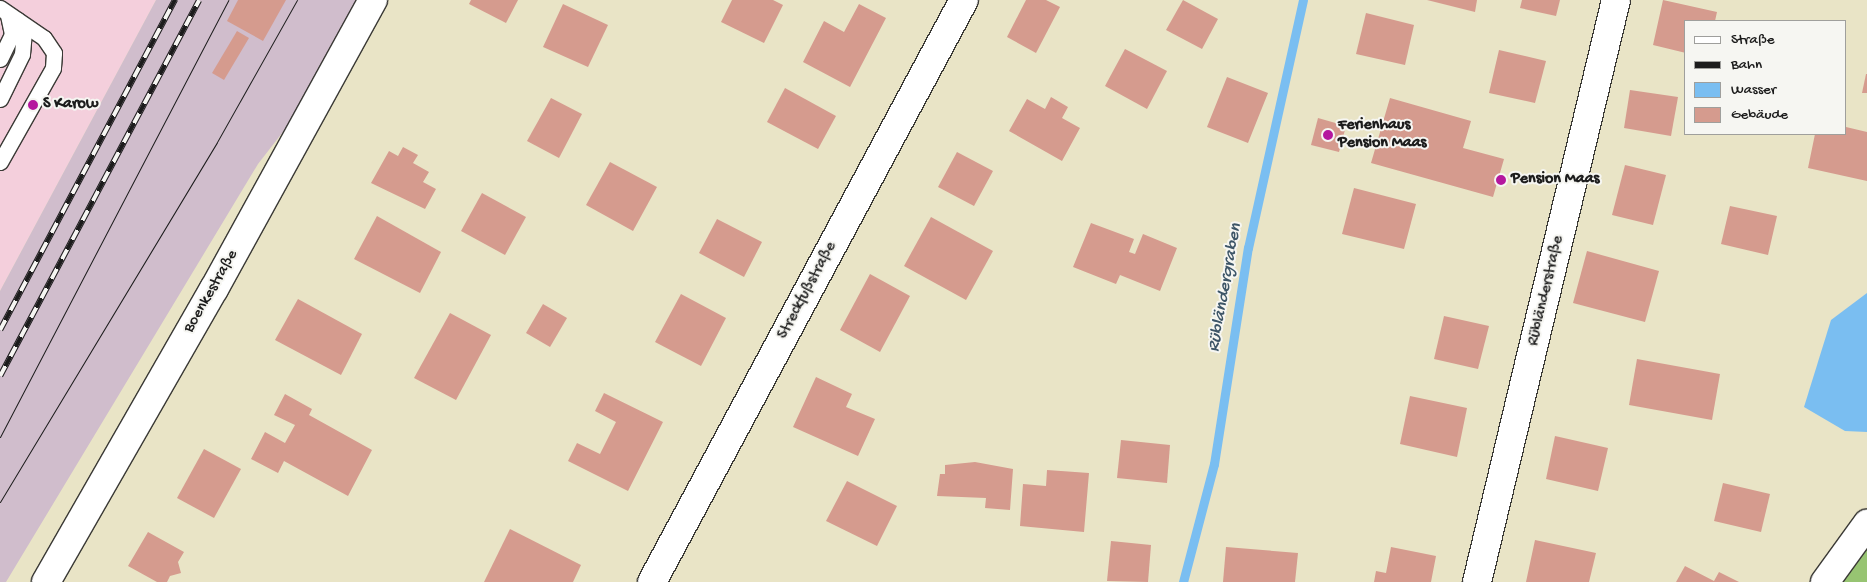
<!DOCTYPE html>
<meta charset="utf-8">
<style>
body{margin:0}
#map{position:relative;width:1867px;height:582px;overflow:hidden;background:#e9e4c6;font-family:"Gochi Hand",sans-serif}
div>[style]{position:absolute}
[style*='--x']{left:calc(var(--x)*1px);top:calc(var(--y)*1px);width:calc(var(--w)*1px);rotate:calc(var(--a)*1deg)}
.built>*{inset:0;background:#f4cfdc}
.industrial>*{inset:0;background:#d0bdcc}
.green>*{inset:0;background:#97c472}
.water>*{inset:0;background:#7abef1}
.stream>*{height:9px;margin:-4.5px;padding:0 4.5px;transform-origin:4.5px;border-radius:4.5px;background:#7abef1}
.building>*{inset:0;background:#d59b8e}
.roads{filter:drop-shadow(1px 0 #3b3a36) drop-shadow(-1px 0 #3b3a36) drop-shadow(0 1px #3b3a36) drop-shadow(0 -1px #3b3a36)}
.lane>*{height:15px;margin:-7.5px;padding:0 7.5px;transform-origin:7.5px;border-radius:7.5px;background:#fff}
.street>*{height:28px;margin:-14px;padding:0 14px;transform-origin:14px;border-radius:14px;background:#fff}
.tram>*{height:1px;margin:-0.5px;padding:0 0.5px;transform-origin:0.5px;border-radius:0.5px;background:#1c1c1c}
.rail>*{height:5.5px;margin-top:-2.75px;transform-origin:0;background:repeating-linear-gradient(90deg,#f6f6f2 0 11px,#1c1c1c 0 22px);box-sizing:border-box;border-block:1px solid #1c1c1c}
.dots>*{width:14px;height:14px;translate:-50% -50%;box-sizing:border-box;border:2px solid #f6f6f2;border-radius:50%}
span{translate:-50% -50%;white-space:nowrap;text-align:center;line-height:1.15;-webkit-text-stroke:4px #f6f6f2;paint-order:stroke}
.poi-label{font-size:16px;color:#1c1c1c;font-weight:700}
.left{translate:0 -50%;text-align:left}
.street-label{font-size:16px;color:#1c1c1c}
.water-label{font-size:18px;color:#3d5567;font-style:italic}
.legend{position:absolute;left:1684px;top:20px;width:162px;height:115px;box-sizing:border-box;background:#f6f6f2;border:1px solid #9f9f9c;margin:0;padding:6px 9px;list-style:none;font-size:15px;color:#1c1c1c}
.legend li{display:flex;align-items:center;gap:10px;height:25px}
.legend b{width:25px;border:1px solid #9f9f9c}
</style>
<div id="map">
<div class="built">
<div style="clip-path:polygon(0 0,156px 0,0 291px)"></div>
</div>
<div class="industrial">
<div style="clip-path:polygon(156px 0,362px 0,300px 110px,258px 164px,6px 582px,0 582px,0 291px)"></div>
</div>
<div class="green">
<div style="clip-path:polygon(1867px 549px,1867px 582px,1843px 582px)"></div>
</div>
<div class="water">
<div style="clip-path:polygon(1867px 293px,1867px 432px,1845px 431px,1804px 407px,1831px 320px)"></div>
</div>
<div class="stream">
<div style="--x:1183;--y:582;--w:122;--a:-75.3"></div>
<div style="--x:1214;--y:464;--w:219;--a:-81.1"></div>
<div style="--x:1248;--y:248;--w:254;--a:-77.5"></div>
</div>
<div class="building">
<div style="clip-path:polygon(238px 0,286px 0,263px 41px,227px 21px)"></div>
<div style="clip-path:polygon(471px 0,518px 0,506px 23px,469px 4px)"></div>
<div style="clip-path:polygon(732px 0,773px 0,783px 5px,764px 43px,721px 22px)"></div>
<div style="clip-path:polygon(1026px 0,1046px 0,1060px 7px,1036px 53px,1007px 37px)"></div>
<div style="clip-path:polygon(1183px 0,1218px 19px,1202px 49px,1166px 30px)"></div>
<div style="clip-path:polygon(1427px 0,1477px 0,1475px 12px)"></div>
<div style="clip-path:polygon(1522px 0,1560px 0,1556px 16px,1520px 8px)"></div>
<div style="clip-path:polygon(1663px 0,1717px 12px,1715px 21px,1686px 21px,1686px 53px,1653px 45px)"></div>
<div style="clip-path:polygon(563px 4px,608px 25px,588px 67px,543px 47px)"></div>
<div style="clip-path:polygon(859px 4px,886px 18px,850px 87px,803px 62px,824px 21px,844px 32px)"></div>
<div style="clip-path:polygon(1366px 13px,1414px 25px,1405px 65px,1356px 54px)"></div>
<div style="clip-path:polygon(237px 31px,249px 38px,224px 80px,212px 73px)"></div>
<div style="clip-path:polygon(1125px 49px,1167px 71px,1147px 109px,1105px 86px)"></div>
<div style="clip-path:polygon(1499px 50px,1546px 61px,1535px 103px,1489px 93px)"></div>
<div style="clip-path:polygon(1866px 74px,1867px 74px,1867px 93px,1862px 93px)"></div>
<div style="clip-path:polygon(1227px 77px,1268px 93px,1248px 143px,1207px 127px)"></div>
<div style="clip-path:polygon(785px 88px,836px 116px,818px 149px,767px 122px)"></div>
<div style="clip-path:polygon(1630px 90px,1678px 97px,1671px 136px,1624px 128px)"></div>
<div style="clip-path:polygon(1051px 97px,1068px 107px,1062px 118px,1080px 128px,1062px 161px,1009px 131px,1027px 99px,1045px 109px)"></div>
<div style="clip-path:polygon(551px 98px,582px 114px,559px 158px,527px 141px)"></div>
<div style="clip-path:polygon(1390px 98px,1471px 121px,1463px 148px,1504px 159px,1493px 197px,1371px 163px)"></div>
<div style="clip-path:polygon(1318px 118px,1346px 126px,1339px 152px,1311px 145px)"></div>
<div style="clip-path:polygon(1846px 127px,1867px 132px,1867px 181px,1808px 168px,1815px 134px,1846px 134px)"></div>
<div style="clip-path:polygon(403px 147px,418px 155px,413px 163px,429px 172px,423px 182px,436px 189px,425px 209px,371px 183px,389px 151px,398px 156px)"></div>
<div style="clip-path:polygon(957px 152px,993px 171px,974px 206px,938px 187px)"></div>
<div style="clip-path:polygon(610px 162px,657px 187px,633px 231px,586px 205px)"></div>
<div style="clip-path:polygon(1625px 165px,1666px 175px,1653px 225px,1612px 215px)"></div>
<div style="clip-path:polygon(1354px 188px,1416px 204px,1404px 249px,1342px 234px)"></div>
<div style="clip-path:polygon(482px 193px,526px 217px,505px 255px,461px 231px)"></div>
<div style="clip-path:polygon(1730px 206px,1777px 216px,1768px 255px,1721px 244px)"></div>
<div style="clip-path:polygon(377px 216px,441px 252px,420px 293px,354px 259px)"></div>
<div style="clip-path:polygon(931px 217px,993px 251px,966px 300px,904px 266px)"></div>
<div style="clip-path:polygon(717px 219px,762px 242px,744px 277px,699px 253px)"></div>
<div style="clip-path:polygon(1091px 223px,1134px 239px,1129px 252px,1135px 254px,1143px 234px,1177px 248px,1160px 291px,1120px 275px,1116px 284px,1073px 267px)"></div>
<div style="clip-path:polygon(1587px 251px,1659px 271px,1645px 322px,1573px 303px)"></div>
<div style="clip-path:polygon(870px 274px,910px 296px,880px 352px,840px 330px)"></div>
<div style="clip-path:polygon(681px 294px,726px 318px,701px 366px,655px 342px)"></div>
<div style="clip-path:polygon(298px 299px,362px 334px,341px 375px,275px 340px)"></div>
<div style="clip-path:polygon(543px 304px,567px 318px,550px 347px,526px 333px)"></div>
<div style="clip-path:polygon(450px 313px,491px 335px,456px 400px,414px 378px)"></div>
<div style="clip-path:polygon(1444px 316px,1489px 326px,1478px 369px,1434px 359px)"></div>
<div style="clip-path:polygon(1637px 359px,1720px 374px,1712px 420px,1629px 405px)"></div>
<div style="clip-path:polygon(816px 377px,852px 394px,846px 407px,875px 419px,858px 456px,793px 427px)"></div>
<div style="clip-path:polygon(604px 393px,663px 422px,628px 491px,568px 461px,577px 443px,600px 454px,616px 422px,595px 411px)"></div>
<div style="clip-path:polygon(285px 394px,312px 409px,309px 415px,372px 450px,348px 496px,284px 461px,278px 473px,251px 459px,265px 432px,285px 443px,295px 425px,274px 415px)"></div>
<div style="clip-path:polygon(1410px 396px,1467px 408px,1457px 457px,1400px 444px)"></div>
<div style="clip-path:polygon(1555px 436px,1608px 448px,1598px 491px,1546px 479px)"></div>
<div style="clip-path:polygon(1121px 440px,1170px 445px,1167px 483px,1117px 478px)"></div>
<div style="clip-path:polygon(204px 449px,241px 469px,214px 518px,177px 498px)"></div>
<div style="clip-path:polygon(975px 462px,1013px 469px,1010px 510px,985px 508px,986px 498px,937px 496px,940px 474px,945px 474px,945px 465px)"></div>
<div style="clip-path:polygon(1047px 470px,1089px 473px,1084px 532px,1020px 526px,1023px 484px,1046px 486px)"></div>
<div style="clip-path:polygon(847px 481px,897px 506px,877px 546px,826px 521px)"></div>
<div style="clip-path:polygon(1723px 483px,1770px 494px,1761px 532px,1714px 521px)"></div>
<div style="clip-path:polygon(510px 529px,581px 565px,573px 582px,484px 582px)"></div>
<div style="clip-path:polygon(148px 532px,184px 552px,178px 562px,181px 573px,170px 576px,167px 582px,157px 582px,128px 566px)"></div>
<div style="clip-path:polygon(1535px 540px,1596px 553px,1589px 582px,1526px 582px)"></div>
<div style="clip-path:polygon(1111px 541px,1151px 545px,1148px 582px,1107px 581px)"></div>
<div style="clip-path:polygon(1226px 547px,1298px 553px,1295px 582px,1223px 582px)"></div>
<div style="clip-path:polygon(1391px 547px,1436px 556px,1431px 582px,1374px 582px,1376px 571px,1386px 573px)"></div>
<div style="clip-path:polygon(1685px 566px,1714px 581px,1719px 572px,1739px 582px,1676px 582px)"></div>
</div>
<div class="roads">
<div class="lane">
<div style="--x:0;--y:8;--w:53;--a:34.3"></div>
<div style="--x:44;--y:38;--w:18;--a:56"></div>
<div style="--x:54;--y:53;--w:15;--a:94"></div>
<div style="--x:53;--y:68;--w:108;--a:119.4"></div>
<div style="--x:0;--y:59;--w:28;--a:-64"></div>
<div style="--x:12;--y:34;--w:19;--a:-102"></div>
<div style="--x:0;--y:99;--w:50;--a:-63.9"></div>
<div style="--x:22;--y:54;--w:21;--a:-85"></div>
<div style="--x:24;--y:33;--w:15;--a:-118"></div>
</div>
<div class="street">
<div style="--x:46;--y:582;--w:338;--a:-60.2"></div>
<div style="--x:214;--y:289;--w:330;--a:-61.2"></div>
<div style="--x:652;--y:582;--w:660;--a:-61.81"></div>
<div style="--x:1477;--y:582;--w:598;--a:-76.57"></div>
<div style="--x:1825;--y:582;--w:72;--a:-54.1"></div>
</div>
</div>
<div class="tram">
<div style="--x:0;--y:437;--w:493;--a:-62.4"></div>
<div style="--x:0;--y:502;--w:420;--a:-58.9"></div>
<div style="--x:217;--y:142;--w:163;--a:-60.6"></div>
</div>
<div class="rail">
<div style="--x:0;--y:330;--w:374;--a:-62.1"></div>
<div style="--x:0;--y:376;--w:425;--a:-62.1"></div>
</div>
<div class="dots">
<div style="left:33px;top:105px;background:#b5179e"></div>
<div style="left:1328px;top:135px;background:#b5179e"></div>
<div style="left:1501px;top:180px;background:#b5179e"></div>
</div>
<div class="poi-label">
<span class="left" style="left:43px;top:105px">S Karow</span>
<span class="left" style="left:1338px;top:135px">Ferienhaus<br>Pension Maas</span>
<span class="left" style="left:1511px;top:180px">Pension Maas</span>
</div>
<div class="street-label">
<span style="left:808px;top:291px;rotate:-62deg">Streckfußstraße</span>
<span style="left:1547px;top:291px;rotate:-77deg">Rübländerstraße</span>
<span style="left:212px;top:292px;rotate:-60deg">Boenkestraße</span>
</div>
<div class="water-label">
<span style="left:1226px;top:288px;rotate:-80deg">Rübländergraben</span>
</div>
<ul class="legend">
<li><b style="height:6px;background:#fff"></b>Straße</li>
<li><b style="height:6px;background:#1c1c1c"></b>Bahn</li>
<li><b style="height:14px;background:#7abef1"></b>Wasser</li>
<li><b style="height:14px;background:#d59b8e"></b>Gebäude</li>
</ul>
</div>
